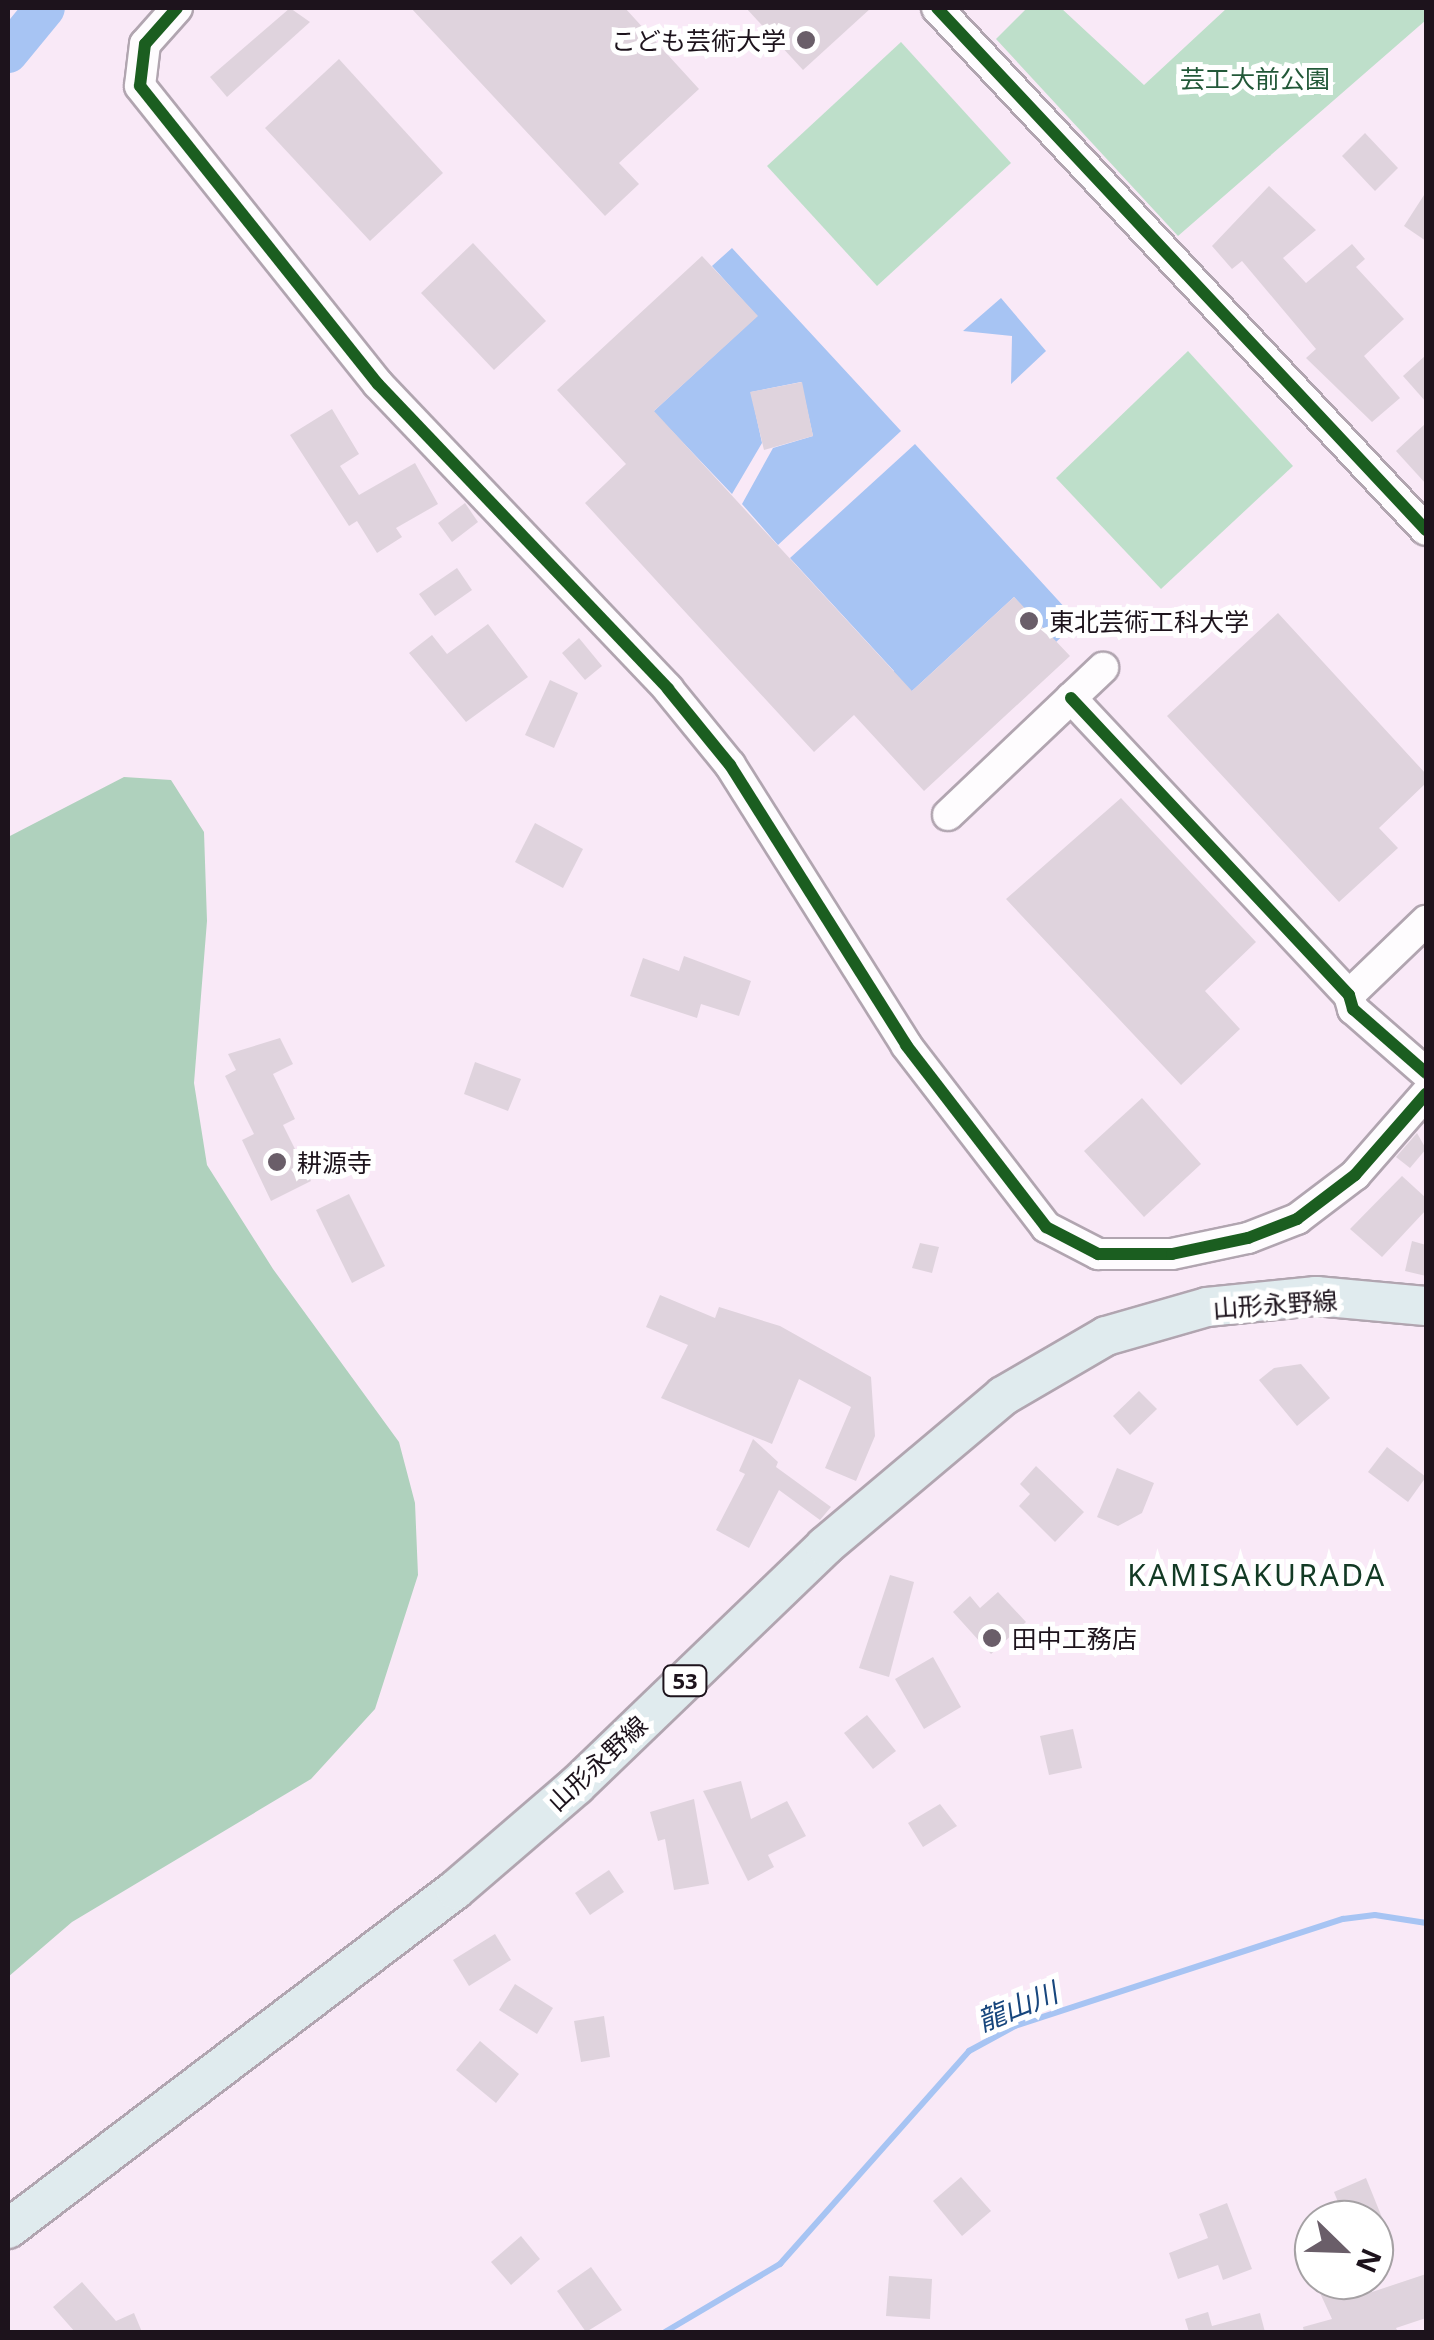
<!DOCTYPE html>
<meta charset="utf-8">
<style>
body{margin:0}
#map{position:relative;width:1434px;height:2340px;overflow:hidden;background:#f9e9f7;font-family:"Noto Sans","Noto Sans JP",sans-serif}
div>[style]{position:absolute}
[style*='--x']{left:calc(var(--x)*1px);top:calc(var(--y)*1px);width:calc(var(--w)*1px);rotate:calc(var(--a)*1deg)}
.green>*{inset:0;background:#bedfca}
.forest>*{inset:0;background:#afd1bd}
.water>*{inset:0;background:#a7c4f3}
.stream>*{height:6px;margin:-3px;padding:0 3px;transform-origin:3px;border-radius:3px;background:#a7c4f3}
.river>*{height:40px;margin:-20px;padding:0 20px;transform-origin:20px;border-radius:20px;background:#a7c4f3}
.building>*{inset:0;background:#dfd3dd}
.roads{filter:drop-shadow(2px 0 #b1a5b0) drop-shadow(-2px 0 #b1a5b0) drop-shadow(0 2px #b1a5b0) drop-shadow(0 -2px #b1a5b0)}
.minor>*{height:30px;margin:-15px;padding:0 15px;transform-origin:15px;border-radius:15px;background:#fefcfe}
.major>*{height:38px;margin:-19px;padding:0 19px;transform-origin:19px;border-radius:19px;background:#e0ebee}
.cycleway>*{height:12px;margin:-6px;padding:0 6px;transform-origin:6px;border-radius:6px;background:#1b5e20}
.dots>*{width:28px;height:28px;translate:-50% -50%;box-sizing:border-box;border:5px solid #fff;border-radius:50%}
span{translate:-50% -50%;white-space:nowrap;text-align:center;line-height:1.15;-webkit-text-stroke:10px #fff;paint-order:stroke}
.shield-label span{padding:2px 8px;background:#fff;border:2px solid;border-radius:8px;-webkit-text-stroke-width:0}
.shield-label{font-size:22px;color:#1d131c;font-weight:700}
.poi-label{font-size:25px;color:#1d131c}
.right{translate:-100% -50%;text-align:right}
.left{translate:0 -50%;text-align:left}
.park-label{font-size:25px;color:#225838}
.street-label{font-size:25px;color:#1d131c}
.water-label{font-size:28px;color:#17467d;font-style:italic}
.quarter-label{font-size:30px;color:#123a24;letter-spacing:2.5px}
.frame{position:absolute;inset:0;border:10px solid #1d131c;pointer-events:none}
.north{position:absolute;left:1294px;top:2200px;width:100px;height:100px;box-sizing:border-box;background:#fff;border:2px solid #a5a1a4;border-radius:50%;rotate:113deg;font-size:28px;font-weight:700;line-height:40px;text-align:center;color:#1d131c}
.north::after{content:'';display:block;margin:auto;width:35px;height:45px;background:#6a5e69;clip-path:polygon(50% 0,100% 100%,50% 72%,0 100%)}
</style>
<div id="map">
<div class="green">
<div style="clip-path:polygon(1027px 8px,1061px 8px,1144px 85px,1227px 8px,1426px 8px,1426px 20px,1178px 236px,996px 39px)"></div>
<div style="clip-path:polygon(901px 42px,1011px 163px,877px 286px,767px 166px)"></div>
<div style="clip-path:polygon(1188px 351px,1293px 466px,1161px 589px,1056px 478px)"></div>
</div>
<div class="forest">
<div style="clip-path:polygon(124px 777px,171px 780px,204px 832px,207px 921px,194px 1083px,207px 1165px,273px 1269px,399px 1442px,415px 1503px,418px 1575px,375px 1709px,311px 1779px,72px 1922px,8px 1977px,8px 837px)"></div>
</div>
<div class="water">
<div style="clip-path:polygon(732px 248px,901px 431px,778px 545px,742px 504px,773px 448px,813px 436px,801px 382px,751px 392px,762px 443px,732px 494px,671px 430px,629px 434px,757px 316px,712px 266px)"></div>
<div style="clip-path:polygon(1001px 298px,1046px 351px,1011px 384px,1012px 336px,963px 331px)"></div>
<div style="clip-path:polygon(915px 444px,1078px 622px,1056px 642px,1014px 597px,887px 714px,894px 671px,790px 558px)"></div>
</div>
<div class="stream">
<div style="--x:665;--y:2332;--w:134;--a:-30.6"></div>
<div style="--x:780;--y:2264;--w:285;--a:-48.4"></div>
<div style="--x:969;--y:2051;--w:52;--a:-28.5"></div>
<div style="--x:1015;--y:2026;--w:345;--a:-18.1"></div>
<div style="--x:1343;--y:1919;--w:32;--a:-7"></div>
<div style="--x:1375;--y:1915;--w:52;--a:8.9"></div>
</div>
<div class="river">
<div style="--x:8;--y:53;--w:58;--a:-50.6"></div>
</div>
<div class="building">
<div style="clip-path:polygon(290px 8px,310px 22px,227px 97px,210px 77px)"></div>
<div style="clip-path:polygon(411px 8px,625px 8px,699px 89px,619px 163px,639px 184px,605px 216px)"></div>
<div style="clip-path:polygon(746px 8px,871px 8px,803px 70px)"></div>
<div style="clip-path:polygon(339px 59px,443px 173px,370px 241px,265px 128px)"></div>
<div style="clip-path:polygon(1365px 133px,1398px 168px,1375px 191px,1342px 156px)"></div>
<div style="clip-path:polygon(1269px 186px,1316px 230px,1283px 258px,1306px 283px,1352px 244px,1365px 259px,1356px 267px,1404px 319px,1364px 356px,1400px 398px,1372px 422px,1306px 358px,1316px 349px,1242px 261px,1232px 269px,1212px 246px)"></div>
<div style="clip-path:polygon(1426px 192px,1426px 241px,1404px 226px)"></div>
<div style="clip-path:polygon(473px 243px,546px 321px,494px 370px,421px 293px)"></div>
<div style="clip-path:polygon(702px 256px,758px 316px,654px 411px,912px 691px,1014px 597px,1070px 656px,924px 791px,854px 715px,814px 752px,585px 503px,626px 464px,557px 390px)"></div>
<div style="clip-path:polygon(1426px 355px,1426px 402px,1403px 376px)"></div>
<div style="clip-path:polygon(802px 382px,813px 436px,764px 450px,750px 392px)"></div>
<div style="clip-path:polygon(332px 409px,359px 454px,340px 466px,359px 495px,415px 463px,438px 504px,396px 528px,402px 537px,377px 553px,357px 521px,349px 526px,290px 435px)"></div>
<div style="clip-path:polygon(1426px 423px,1426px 484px,1396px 451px)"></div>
<div style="clip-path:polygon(465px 503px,478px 522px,452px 542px,438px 523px)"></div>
<div style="clip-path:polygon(457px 568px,472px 590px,435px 616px,419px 594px)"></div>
<div style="clip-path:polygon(1278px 613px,1426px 774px,1426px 783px,1379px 828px,1398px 848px,1339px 902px,1167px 716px)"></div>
<div style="clip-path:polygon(488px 624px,528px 677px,466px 722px,409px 653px,432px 635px,447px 654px)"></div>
<div style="clip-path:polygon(579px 638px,602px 666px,585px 680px,562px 653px)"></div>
<div style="clip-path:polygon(550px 680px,578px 693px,554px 748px,525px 735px)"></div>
<div style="clip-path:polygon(1121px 798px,1256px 942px,1205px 991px,1240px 1029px,1181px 1085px,1006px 899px)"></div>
<div style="clip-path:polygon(535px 823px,583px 849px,563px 888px,515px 862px)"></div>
<div style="clip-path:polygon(684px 956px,751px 981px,739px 1016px,701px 1004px,697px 1018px,630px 996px,643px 958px,679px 971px)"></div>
<div style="clip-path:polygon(280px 1038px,293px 1064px,273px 1074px,295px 1119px,283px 1125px,311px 1181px,271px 1201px,242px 1140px,254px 1134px,225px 1076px,236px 1070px,228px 1054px)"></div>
<div style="clip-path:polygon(475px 1062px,521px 1079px,508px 1111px,464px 1094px)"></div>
<div style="clip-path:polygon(1142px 1098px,1201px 1164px,1144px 1217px,1084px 1151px)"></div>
<div style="clip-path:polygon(1417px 1133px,1426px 1149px,1410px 1168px,1396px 1157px)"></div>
<div style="clip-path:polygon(1402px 1176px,1426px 1198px,1426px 1210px,1382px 1257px,1350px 1229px)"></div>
<div style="clip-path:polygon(349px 1194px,385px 1266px,352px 1283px,316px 1210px)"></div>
<div style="clip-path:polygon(1412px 1241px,1426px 1245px,1426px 1276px,1405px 1271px)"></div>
<div style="clip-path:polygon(920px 1243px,939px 1247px,932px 1273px,912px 1268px)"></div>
<div style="clip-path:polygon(660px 1295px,715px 1318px,719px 1307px,780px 1326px,871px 1377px,875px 1436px,856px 1481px,825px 1468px,851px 1407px,799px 1379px,772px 1444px,661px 1398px,688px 1345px,646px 1327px)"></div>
<div style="clip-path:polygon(1301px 1364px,1330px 1398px,1297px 1426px,1259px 1380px,1274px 1368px)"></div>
<div style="clip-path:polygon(1139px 1391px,1157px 1409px,1130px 1435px,1113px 1416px)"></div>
<div style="clip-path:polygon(753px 1439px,778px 1462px,776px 1467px,831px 1507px,820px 1520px,779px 1490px,749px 1548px,716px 1530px,745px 1474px,739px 1471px)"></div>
<div style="clip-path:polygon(1387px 1447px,1426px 1477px,1408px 1502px,1368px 1472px)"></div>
<div style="clip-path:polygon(1036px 1466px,1084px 1512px,1055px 1542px,1019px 1506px,1030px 1494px,1020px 1484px)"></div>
<div style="clip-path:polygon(1117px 1468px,1154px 1483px,1142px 1513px,1118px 1526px,1097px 1517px)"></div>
<div style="clip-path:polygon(890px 1575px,914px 1582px,889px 1677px,859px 1668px)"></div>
<div style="clip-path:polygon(998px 1592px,1026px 1622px,991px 1654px,953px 1612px,970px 1596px,980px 1608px)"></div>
<div style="clip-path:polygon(933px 1657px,961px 1707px,924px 1729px,895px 1679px)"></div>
<div style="clip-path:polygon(867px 1715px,896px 1751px,873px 1769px,844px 1733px)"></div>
<div style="clip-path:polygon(1073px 1729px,1082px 1768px,1049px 1775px,1040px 1736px)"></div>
<div style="clip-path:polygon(741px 1781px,751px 1819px,787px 1801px,806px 1836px,768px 1855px,774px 1867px,748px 1881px,703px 1791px)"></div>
<div style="clip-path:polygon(694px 1799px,709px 1884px,674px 1890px,665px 1839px,658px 1841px,650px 1812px)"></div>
<div style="clip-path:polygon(940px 1804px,957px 1826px,923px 1847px,908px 1823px)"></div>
<div style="clip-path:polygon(609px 1870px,624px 1892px,590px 1915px,575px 1893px)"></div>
<div style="clip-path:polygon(495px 1934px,511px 1960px,469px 1986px,453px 1960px)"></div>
<div style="clip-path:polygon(515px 1984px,553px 2008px,537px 2034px,499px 2010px)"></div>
<div style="clip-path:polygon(604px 2016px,610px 2057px,581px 2062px,574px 2021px)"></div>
<div style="clip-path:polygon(480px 2041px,519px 2074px,496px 2103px,456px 2070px)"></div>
<div style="clip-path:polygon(961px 2177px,991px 2211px,962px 2236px,933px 2201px)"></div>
<div style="clip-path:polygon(1366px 2178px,1383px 2220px,1345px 2220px,1334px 2192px)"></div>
<div style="clip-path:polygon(1227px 2203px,1252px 2269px,1223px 2280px,1218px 2265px,1178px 2279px,1169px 2253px,1208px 2238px,1199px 2214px)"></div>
<div style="clip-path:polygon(521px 2236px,540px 2259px,511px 2285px,491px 2262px)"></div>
<div style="clip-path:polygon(591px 2267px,622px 2310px,586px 2332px,557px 2291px)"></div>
<div style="clip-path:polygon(1426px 2274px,1426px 2318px,1396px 2328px,1398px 2332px,1304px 2332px,1303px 2327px,1332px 2319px,1314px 2280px,1345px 2280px,1354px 2298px)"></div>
<div style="clip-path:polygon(889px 2276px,932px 2279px,930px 2319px,886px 2316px)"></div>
<div style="clip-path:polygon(82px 2282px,116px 2321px,134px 2313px,142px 2332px,75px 2332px,53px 2307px)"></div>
<div style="clip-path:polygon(1208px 2312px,1212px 2326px,1260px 2313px,1265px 2332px,1189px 2332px,1185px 2319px)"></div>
</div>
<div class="roads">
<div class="minor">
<div style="--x:177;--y:8;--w:48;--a:131.6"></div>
<div style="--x:145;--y:44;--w:42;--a:96.8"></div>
<div style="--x:140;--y:86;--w:381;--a:51.4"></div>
<div style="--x:378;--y:384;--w:421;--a:46.4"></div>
<div style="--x:668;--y:689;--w:98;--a:50.8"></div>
<div style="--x:730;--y:765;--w:331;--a:57.8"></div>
<div style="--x:906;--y:1045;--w:230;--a:52.4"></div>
<div style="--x:1046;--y:1227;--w:59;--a:27.4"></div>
<div style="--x:1098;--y:1254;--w:74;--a:0"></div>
<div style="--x:1172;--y:1254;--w:78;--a:-11.9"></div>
<div style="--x:1248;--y:1238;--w:53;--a:-21.2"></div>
<div style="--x:1297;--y:1219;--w:73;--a:-37.2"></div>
<div style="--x:1355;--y:1175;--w:108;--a:-48.8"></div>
<div style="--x:937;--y:8;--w:715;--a:46.87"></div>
<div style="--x:1071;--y:698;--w:407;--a:46.9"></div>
<div style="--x:1349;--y:995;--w:15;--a:74"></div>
<div style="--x:1353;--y:1009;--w:97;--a:41.2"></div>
<div style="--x:948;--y:815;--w:214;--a:-43.5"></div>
<div style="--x:1349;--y:995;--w:107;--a:-43.9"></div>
</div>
<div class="major">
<div style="--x:8;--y:2229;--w:561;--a:-37.18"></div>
<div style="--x:455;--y:1890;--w:160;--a:-40.7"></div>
<div style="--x:576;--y:1786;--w:346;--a:-43.9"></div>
<div style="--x:825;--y:1546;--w:233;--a:-40.1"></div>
<div style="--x:1003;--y:1396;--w:119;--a:-30.2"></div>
<div style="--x:1106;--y:1336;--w:105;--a:-16"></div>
<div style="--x:1207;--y:1307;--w:110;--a:-5.8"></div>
<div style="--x:1316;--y:1296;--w:110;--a:5.2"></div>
</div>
</div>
<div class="cycleway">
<div style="--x:177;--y:8;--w:48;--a:131.6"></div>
<div style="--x:145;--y:44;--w:42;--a:96.8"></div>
<div style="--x:140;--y:86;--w:381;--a:51.4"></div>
<div style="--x:378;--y:384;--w:421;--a:46.4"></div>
<div style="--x:668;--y:689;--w:98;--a:50.8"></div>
<div style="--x:730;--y:765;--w:331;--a:57.8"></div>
<div style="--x:906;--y:1045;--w:230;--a:52.4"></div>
<div style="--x:1046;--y:1227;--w:59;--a:27.4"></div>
<div style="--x:1098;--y:1254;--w:74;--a:0"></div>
<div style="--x:1172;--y:1254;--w:78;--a:-11.9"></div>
<div style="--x:1248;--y:1238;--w:53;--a:-21.2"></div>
<div style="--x:1297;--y:1219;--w:73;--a:-37.2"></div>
<div style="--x:1355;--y:1175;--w:108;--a:-48.8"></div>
<div style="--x:937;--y:8;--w:715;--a:46.87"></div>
<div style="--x:1071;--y:698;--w:407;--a:46.9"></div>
<div style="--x:1349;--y:995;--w:15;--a:74"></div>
<div style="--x:1353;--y:1009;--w:97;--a:41.2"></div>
</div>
<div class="dots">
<div style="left:806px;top:40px;background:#6a5e69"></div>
<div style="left:1029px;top:621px;background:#6a5e69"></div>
<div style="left:277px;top:1162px;background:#6a5e69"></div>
<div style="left:992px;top:1638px;background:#6a5e69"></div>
</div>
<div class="shield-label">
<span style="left:685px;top:1681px">53</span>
</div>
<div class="poi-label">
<span class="right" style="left:786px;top:40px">こども芸術大学</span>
<span class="left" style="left:1049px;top:621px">東北芸術工科大学</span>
<span class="left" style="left:297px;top:1162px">耕源寺</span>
<span class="left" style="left:1012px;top:1638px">田中工務店</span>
</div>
<div class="park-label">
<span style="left:1255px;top:78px">芸工大前公園</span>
</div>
<div class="street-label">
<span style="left:1275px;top:1304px;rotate:-4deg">山形永野線</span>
<span style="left:597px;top:1763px;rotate:-43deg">山形永野線</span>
</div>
<div class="water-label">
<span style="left:1017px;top:2006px;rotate:-22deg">龍山川</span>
</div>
<div class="quarter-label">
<span style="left:1257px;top:1575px">KAMISAKURADA</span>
</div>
<div class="frame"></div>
<div class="north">N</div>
</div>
